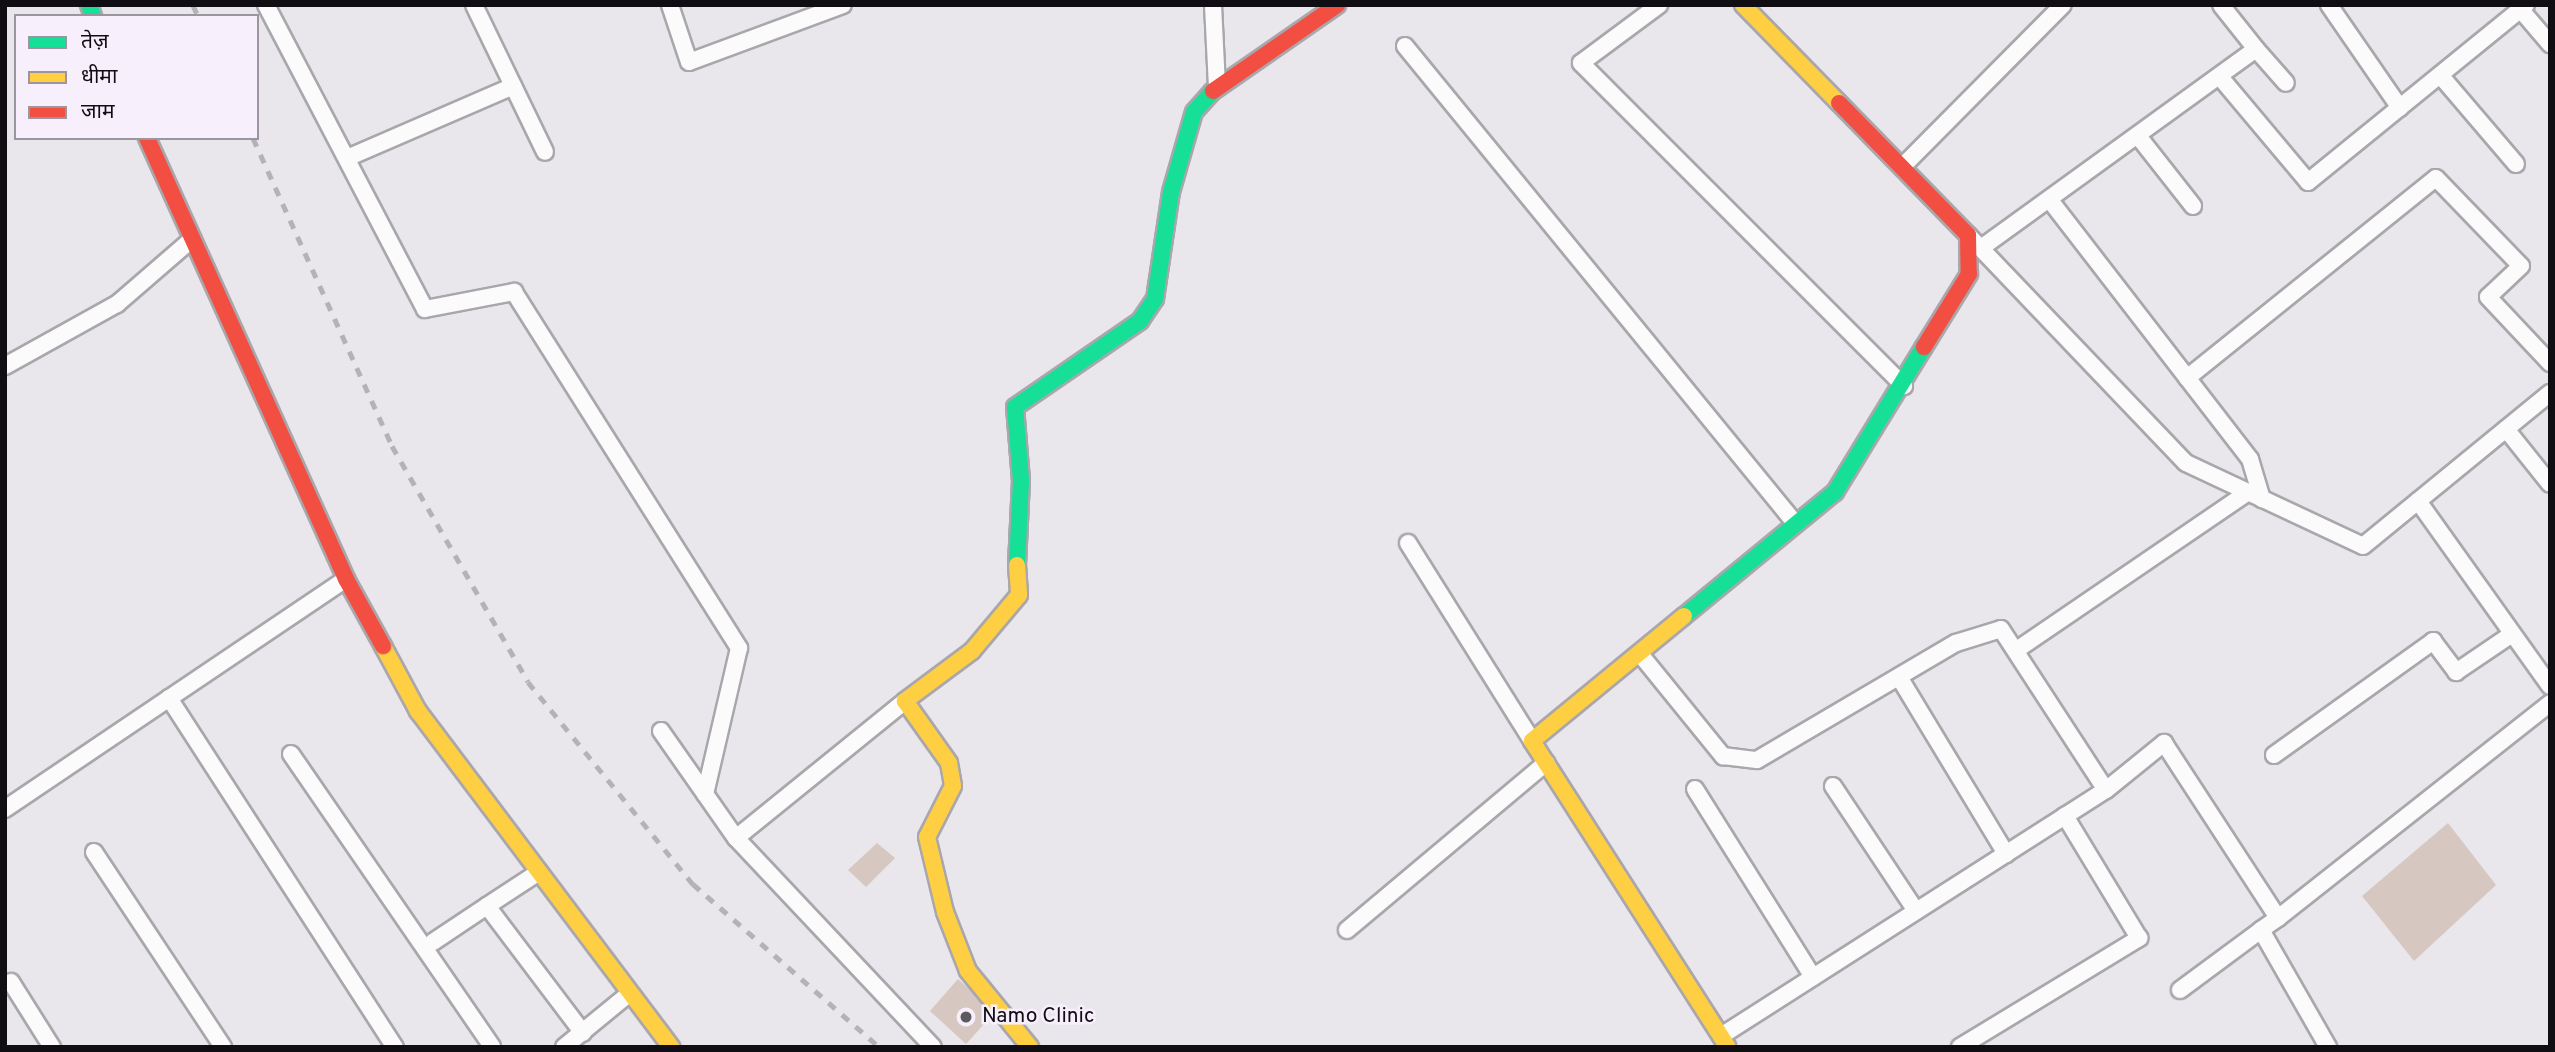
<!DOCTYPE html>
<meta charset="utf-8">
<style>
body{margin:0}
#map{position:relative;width:2555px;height:1052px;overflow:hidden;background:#e9e6ec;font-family:Overpass,"Noto Sans Devanagari",sans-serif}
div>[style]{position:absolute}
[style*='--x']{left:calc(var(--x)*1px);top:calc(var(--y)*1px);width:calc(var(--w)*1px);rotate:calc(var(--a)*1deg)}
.building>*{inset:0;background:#d6c7c1}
.roads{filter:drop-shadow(2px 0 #a9a7ac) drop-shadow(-2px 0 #a9a7ac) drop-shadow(0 2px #a9a7ac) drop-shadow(0 -2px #a9a7ac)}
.street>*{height:16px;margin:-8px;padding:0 8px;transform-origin:8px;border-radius:8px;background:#fcfbfc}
.fast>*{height:16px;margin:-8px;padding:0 8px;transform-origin:8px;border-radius:8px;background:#16e098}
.slow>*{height:16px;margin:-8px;padding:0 8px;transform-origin:8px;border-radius:8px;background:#ffcf43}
.jam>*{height:16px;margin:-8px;padding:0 8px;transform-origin:8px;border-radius:8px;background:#f24e42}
.rail>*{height:5px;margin-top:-2.5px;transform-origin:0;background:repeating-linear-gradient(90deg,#b3b3b4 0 9px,transparent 0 18px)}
.dots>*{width:19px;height:19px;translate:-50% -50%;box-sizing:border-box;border:4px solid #f8effd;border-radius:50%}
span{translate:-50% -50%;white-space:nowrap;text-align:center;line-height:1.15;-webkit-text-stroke:5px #f8effd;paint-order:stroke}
.poi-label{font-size:21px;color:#110e13}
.left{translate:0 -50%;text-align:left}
.frame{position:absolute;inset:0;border:7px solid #110e13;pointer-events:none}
.legend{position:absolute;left:14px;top:14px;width:245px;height:126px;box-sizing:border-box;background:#f8effd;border:2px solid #9c959f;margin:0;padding:9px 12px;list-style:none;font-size:21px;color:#110e13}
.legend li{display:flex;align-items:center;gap:14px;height:35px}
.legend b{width:35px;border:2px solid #9c959f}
</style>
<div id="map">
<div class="building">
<div style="clip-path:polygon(2448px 823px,2496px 885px,2414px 961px,2362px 896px)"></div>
<div style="clip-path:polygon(877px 843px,895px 858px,866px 887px,848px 870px)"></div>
<div style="clip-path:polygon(958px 979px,995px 1012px,966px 1044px,930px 1011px)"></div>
</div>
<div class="roads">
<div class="street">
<div style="--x:266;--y:5;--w:343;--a:62.4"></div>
<div style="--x:425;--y:309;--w:91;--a:-10.8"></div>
<div style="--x:514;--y:292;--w:421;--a:57.7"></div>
<div style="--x:739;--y:648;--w:150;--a:103.1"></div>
<div style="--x:474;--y:5;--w:163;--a:64.2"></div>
<div style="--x:670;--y:5;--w:60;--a:71.6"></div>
<div style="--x:689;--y:62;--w:164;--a:-20.3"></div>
<div style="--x:1213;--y:5;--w:82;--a:87.2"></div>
<div style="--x:1659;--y:5;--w:97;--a:143.4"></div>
<div style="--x:1581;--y:63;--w:457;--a:45"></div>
<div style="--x:2329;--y:5;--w:125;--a:55.4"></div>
<div style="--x:2521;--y:10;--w:45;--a:49.5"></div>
<div style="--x:1405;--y:46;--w:616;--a:50.73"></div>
<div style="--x:2256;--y:49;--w:45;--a:48.6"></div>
<div style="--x:2440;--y:75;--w:117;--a:49.5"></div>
<div style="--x:2220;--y:77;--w:137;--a:50"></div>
<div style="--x:2308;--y:182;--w:281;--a:-39.1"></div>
<div style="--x:2138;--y:136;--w:89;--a:51.8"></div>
<div style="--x:347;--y:158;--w:181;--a:-23.4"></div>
<div style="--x:1902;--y:167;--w:228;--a:-45.2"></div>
<div style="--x:2049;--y:199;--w:329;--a:52.3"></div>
<div style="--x:2250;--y:459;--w:42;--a:73.3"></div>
<div style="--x:1968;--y:235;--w:315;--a:46.3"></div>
<div style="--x:2186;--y:463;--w:195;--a:25.1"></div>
<div style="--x:2363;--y:546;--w:242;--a:-39.3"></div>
<div style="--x:1981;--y:248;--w:339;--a:-35.9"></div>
<div style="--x:2256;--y:49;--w:56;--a:-128.5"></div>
<div style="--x:5;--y:366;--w:128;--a:-29"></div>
<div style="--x:117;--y:304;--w:99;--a:-40.9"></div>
<div style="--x:2187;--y:378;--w:319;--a:-38.8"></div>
<div style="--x:2436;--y:178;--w:122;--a:46"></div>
<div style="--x:2521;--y:266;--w:45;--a:136.8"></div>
<div style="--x:2488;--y:297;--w:91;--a:46.8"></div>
<div style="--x:2506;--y:429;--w:70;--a:51.3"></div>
<div style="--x:2418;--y:501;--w:227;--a:54.5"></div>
<div style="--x:1408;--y:543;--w:234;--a:57.9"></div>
<div style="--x:2018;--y:649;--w:278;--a:-34.3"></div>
<div style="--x:1640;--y:654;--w:132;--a:50.9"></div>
<div style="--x:1723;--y:756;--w:34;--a:7"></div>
<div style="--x:1757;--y:760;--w:231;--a:-30.5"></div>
<div style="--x:1956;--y:643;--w:47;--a:-17.3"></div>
<div style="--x:2001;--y:629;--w:192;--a:56.9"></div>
<div style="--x:1899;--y:677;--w:207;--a:58.8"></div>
<div style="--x:169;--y:698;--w:416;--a:57.1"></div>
<div style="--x:661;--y:731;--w:131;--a:55"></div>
<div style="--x:736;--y:838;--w:287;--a:46.7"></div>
<div style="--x:291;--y:754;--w:355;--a:55.5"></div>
<div style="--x:2274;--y:755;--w:196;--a:-35.6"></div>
<div style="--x:2433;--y:641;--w:39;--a:53"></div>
<div style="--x:2456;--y:672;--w:68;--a:-34.2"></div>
<div style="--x:1833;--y:786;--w:150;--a:56.4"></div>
<div style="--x:1695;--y:789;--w:222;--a:57.9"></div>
<div style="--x:5;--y:809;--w:411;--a:-34"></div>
<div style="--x:736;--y:838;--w:218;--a:-39"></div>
<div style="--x:94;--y:852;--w:234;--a:56.5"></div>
<div style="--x:487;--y:906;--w:62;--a:-33.2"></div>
<div style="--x:2278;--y:918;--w:347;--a:-38.3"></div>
<div style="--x:1347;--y:930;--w:260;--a:-40"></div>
<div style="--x:433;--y:942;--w:65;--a:-33.7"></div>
<div style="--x:487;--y:906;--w:159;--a:52.9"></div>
<div style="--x:11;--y:982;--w:77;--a:57.8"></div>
<div style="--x:2180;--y:990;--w:101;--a:-36.5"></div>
<div style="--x:1721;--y:1036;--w:457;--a:-32.6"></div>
<div style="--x:2106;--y:790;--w:75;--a:-39"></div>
<div style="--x:2164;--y:743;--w:209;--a:56.9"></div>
<div style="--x:2278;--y:918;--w:21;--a:145"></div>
<div style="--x:2261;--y:930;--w:135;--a:60.2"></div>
<div style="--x:564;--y:1047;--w:85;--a:-39.3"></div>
<div style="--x:1960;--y:1047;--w:210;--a:-31.3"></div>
<div style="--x:2139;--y:938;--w:143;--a:-121.2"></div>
</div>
<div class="fast">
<div style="--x:89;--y:5;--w:12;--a:70"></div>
<div style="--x:1017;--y:565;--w:84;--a:-87.3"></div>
<div style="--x:1021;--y:481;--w:74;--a:-94.6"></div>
<div style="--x:1015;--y:407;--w:152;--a:-34.5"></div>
<div style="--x:1140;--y:321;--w:27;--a:-56"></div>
<div style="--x:1155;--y:299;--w:108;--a:-81.5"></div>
<div style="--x:1171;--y:192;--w:83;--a:-74"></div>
<div style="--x:1194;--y:112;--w:28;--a:-48"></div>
<div style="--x:1684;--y:616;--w:195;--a:-39.4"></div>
<div style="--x:1835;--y:492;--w:170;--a:-58.5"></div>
</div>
<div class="slow">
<div style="--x:1743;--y:5;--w:137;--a:45.6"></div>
<div style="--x:1017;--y:565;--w:30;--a:86"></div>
<div style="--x:1019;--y:595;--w:73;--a:130"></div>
<div style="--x:972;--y:651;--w:84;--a:143.3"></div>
<div style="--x:905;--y:701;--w:76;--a:54.6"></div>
<div style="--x:949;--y:763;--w:23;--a:80"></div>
<div style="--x:953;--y:786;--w:57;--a:117"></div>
<div style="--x:927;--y:837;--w:77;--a:76.5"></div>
<div style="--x:945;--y:912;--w:63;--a:68.7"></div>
<div style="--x:968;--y:971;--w:98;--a:50.8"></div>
<div style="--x:1684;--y:616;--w:197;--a:140.6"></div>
<div style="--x:1532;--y:741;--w:363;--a:57.4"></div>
<div style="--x:383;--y:646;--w:74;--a:61.7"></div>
<div style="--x:418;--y:711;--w:421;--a:53"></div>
</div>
<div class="jam">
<div style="--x:1213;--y:91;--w:151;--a:-34.7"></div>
<div style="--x:1839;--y:103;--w:185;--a:45.7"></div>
<div style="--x:1968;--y:235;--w:39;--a:89"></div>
<div style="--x:1969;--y:274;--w:86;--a:121.7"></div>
<div style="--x:147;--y:138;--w:484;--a:65.7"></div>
<div style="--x:346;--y:579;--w:77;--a:61.1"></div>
</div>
</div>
<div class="rail">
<div style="--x:193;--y:5;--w:12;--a:66"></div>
<div style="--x:253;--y:138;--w:338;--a:65.7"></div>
<div style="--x:392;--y:446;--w:272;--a:60"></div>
<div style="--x:528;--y:682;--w:261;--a:50.8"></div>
<div style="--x:693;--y:884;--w:247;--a:41.2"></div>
</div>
<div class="dots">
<div style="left:966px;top:1017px;background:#5d5a5f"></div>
</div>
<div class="poi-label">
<span class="left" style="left:982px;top:1017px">Namo Clinic</span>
</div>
<div class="frame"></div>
<ul class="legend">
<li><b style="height:9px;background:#16e098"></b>तेज़</li>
<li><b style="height:9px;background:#ffcf43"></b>धीमा</li>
<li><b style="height:9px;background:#f24e42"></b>जाम</li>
</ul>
</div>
